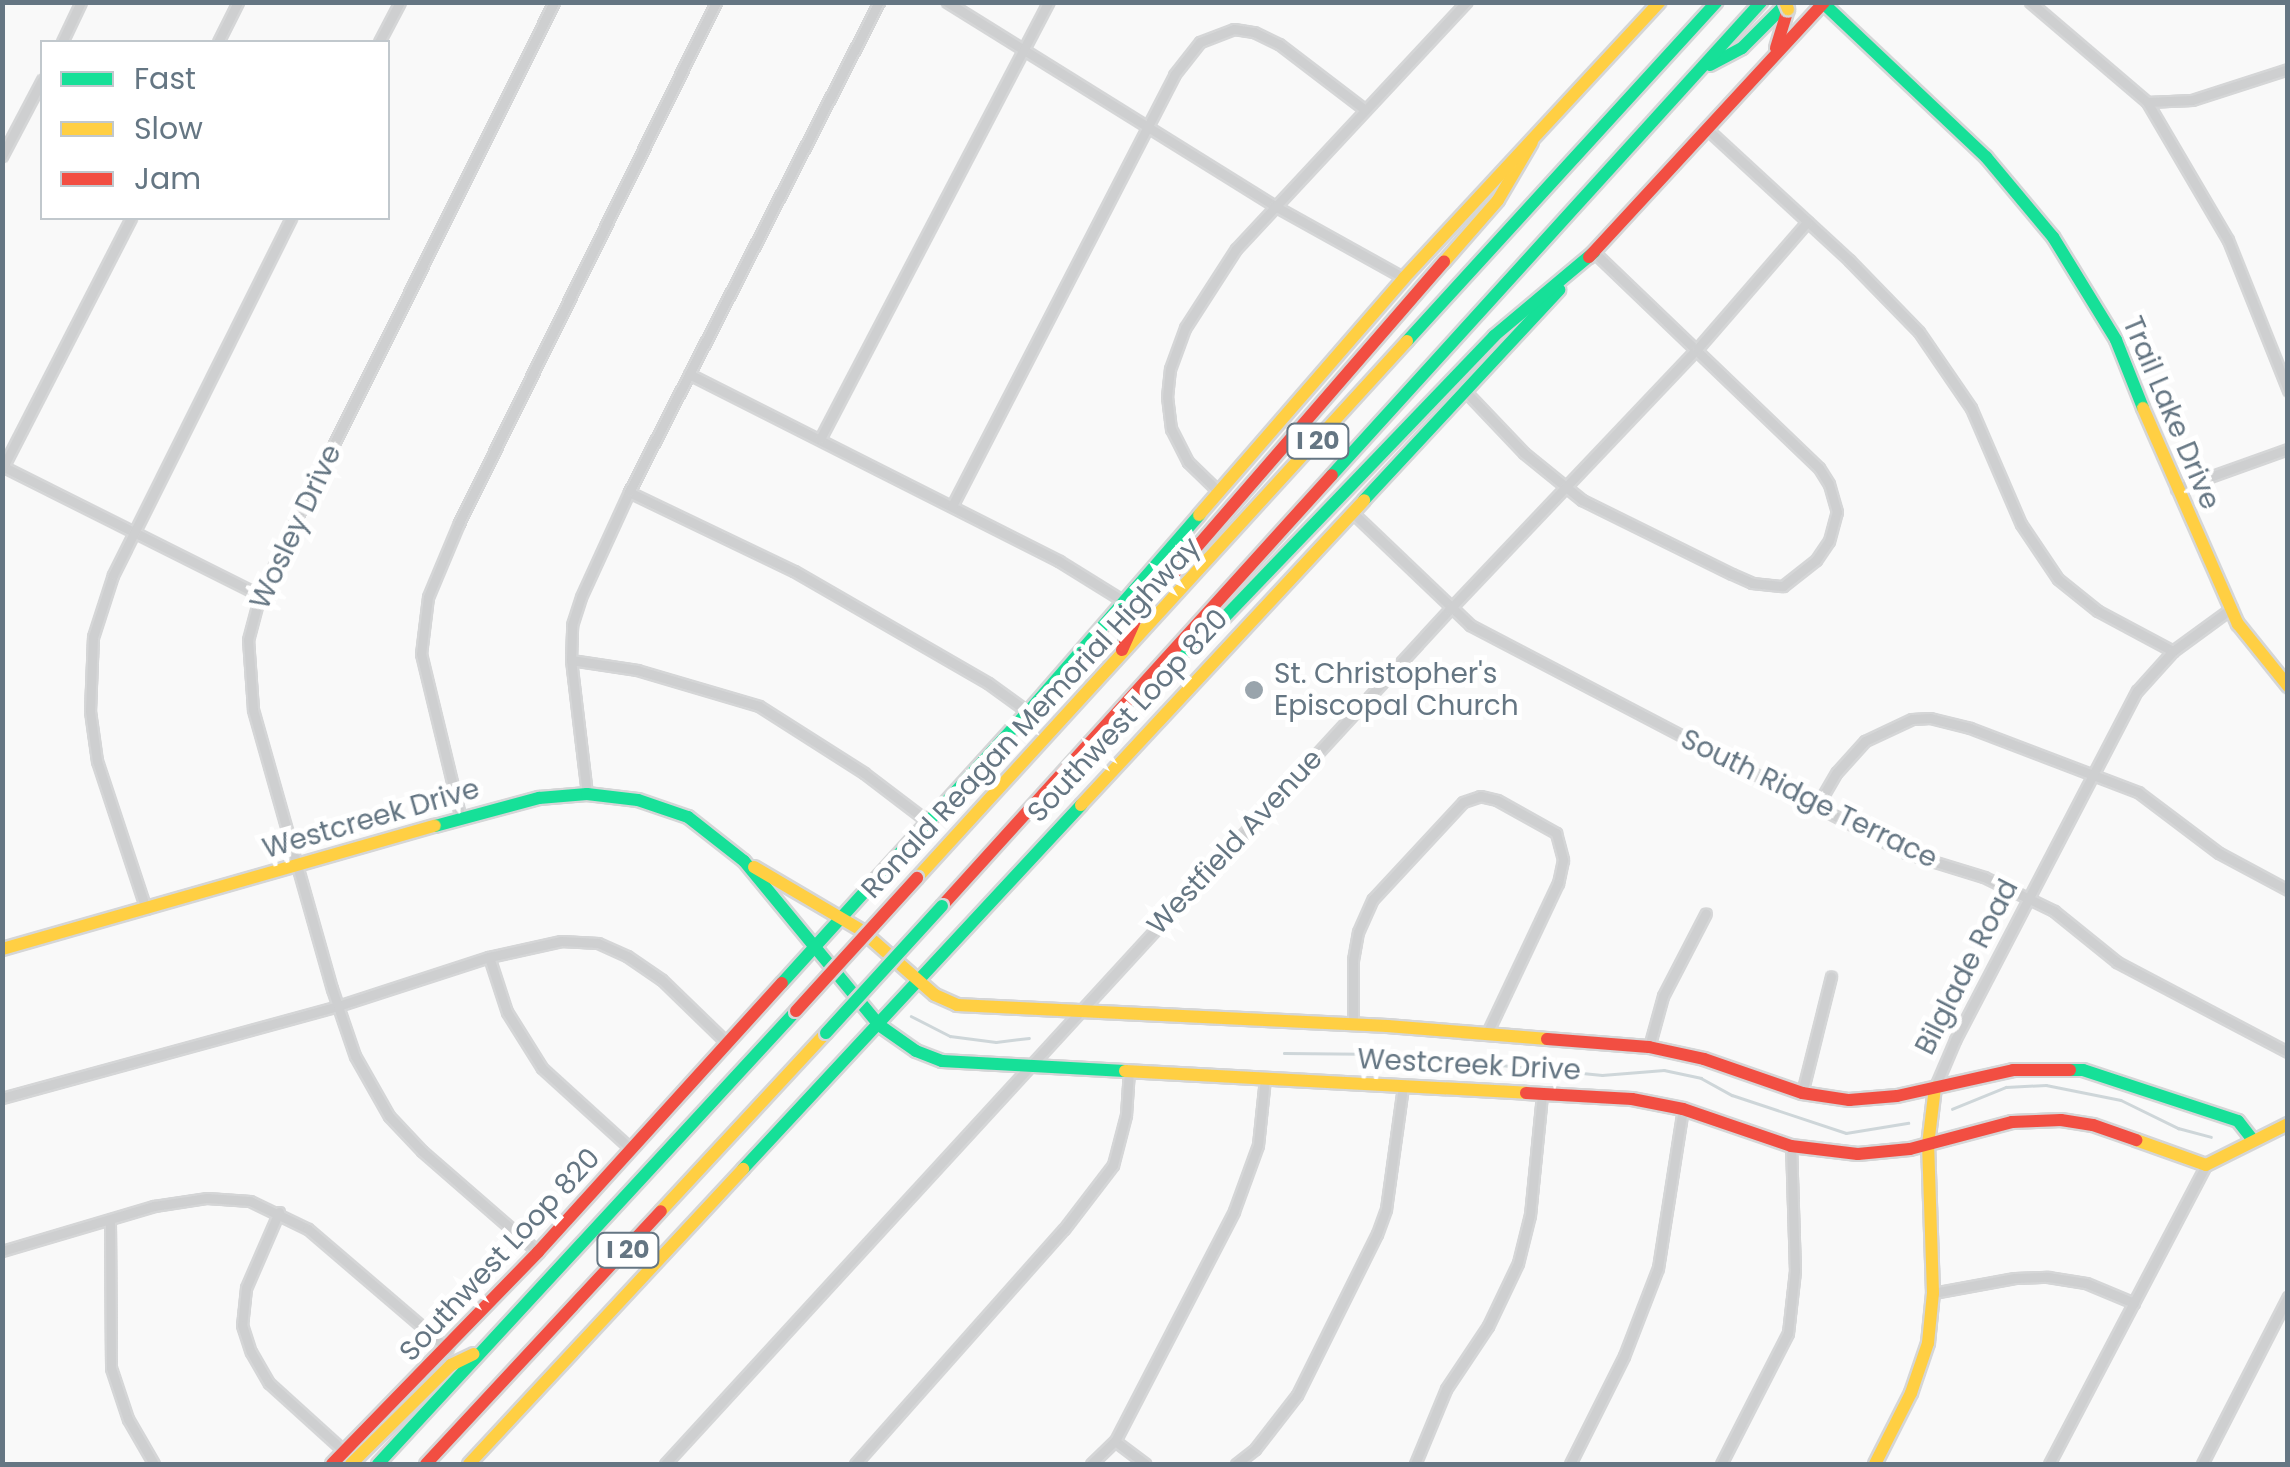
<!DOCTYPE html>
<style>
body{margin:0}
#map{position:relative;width:2290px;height:1467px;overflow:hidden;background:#f9f9f9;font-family:Poppins,sans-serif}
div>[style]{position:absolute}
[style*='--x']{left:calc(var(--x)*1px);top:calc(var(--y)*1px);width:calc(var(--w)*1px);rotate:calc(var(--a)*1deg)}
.stream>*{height:2.5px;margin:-1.25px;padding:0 1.25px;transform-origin:1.25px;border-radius:1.25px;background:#ced6d9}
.roads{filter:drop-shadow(2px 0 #d5d6d7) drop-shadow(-2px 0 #d5d6d7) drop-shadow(0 2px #d5d6d7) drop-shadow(0 -2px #d5d6d7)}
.street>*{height:9px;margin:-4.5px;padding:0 4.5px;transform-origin:4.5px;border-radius:4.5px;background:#cecfd0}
.fast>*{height:12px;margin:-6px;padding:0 6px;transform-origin:6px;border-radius:6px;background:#16e098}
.slow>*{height:12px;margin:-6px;padding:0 6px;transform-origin:6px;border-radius:6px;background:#ffcf43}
.jam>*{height:12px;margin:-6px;padding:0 6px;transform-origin:6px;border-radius:6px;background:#f24e42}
.bridges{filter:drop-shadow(2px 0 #d5d6d7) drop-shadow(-2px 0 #d5d6d7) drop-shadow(0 2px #d5d6d7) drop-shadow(0 -2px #d5d6d7)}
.fast-bridge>*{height:12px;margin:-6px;padding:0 6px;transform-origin:6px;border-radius:6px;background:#16e098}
.slow-bridge>*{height:12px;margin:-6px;padding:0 6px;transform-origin:6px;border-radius:6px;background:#ffcf43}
.jam-bridge>*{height:12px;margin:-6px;padding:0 6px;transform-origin:6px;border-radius:6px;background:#f24e42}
.dots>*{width:28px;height:28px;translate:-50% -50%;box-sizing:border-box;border:5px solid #fff;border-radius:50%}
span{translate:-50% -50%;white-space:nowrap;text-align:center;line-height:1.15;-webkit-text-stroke:10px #fff;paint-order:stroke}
.shield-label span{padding:2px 8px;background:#fff;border:2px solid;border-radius:8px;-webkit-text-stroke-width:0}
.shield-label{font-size:25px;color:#657683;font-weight:700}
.street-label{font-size:28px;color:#657683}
.poi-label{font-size:28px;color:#657683}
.left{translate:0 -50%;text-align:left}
.frame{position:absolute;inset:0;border:5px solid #657683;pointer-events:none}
.legend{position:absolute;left:40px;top:40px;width:350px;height:180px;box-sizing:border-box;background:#fff;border:2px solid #c1c8cd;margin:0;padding:12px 18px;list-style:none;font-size:30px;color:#657683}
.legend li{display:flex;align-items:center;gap:20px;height:50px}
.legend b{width:50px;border:2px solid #c1c8cd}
</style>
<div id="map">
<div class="stream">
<div style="--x:911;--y:1016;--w:44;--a:27.1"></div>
<div style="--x:950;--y:1036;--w:46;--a:7.4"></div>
<div style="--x:996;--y:1042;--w:33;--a:-7"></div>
<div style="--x:1284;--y:1053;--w:104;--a:0.6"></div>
<div style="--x:1388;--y:1054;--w:215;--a:5.6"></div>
<div style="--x:1602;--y:1075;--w:62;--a:-4.6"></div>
<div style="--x:1664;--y:1070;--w:38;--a:12"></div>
<div style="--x:1701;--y:1078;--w:35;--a:29"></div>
<div style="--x:1732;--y:1095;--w:120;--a:18.4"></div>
<div style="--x:1846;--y:1133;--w:63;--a:-9.2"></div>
<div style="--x:1952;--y:1109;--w:58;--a:-22.2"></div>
<div style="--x:2006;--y:1087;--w:40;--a:-2.9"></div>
<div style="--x:2046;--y:1085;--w:76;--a:11.3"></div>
<div style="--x:2121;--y:1100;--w:64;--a:26.2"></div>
<div style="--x:2178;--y:1128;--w:34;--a:15"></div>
</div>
<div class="roads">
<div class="street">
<div style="--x:947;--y:2;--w:384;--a:31.9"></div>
<div style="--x:1273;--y:205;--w:150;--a:29.1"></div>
<div style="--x:2030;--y:2;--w:154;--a:40.5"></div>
<div style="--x:2147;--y:102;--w:160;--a:59.6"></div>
<div style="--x:2228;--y:240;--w:162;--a:68.2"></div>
<div style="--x:62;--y:42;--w:44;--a:-64.6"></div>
<div style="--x:218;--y:42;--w:45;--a:-63.4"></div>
<div style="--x:379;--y:42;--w:45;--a:-62.3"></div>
<div style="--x:2147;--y:102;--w:45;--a:-2.5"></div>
<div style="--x:2192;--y:100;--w:101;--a:-17.9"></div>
<div style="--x:1706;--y:128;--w:195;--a:42.7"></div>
<div style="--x:1849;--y:260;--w:100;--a:45.8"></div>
<div style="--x:1919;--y:332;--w:92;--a:55.6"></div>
<div style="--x:1971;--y:408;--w:126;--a:66.7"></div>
<div style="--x:2021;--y:524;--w:66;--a:56.1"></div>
<div style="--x:2058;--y:579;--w:51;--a:38.7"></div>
<div style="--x:2098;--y:611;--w:85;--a:28.1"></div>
<div style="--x:2;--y:156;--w:86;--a:-62.2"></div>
<div style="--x:689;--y:374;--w:415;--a:26.8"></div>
<div style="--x:1059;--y:561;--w:74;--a:31.8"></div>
<div style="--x:1466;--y:392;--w:84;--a:46.4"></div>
<div style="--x:1524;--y:453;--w:75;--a:39"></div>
<div style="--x:1582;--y:500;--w:167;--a:26.3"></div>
<div style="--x:1732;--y:574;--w:22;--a:24"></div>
<div style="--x:1752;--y:583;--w:31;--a:6"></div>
<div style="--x:1783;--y:586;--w:42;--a:-38.2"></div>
<div style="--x:1816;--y:560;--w:23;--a:-56"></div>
<div style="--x:1829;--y:541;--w:30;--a:-75"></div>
<div style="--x:1837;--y:512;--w:29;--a:-106"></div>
<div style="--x:1829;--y:484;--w:19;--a:-122"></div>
<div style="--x:1819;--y:468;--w:312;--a:-136.2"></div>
<div style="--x:820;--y:439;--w:493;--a:-62.4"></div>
<div style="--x:2;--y:466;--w:288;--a:26.6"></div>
<div style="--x:2;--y:469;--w:282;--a:-62.8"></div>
<div style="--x:2176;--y:489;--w:119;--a:-19.7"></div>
<div style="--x:1218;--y:491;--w:42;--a:-136"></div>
<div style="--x:1188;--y:462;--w:37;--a:-117"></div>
<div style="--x:1171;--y:429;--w:32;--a:-97"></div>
<div style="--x:1167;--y:397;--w:28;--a:-84"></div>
<div style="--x:1170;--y:369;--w:44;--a:-69.9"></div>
<div style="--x:1185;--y:328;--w:94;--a:-57.2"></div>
<div style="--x:1236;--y:249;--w:338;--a:-47"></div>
<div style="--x:629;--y:492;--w:183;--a:25.6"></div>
<div style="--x:794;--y:571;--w:224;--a:30"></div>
<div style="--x:988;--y:683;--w:49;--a:35.9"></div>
<div style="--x:952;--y:506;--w:485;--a:-62.7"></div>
<div style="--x:1174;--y:75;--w:42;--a:-51.8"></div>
<div style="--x:1200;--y:42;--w:36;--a:-21"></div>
<div style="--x:1234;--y:29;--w:20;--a:9"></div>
<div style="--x:1254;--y:32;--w:28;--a:26"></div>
<div style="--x:1279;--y:44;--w:107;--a:37.4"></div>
<div style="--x:1353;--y:513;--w:162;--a:43.7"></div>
<div style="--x:1470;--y:625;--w:492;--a:27.6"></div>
<div style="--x:1906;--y:853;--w:82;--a:17.1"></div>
<div style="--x:1984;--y:877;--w:78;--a:25.9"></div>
<div style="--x:2054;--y:911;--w:81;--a:39"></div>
<div style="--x:2117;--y:962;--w:193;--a:27.8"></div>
<div style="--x:571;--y:660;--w:67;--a:8.6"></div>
<div style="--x:637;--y:670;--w:127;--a:16.4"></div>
<div style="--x:759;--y:706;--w:125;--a:32.5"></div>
<div style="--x:864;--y:773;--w:79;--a:37.3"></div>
<div style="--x:587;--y:794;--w:135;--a:-96.8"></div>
<div style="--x:571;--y:660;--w:35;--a:-88"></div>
<div style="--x:572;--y:625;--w:29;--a:-72"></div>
<div style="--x:581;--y:597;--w:115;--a:-65.4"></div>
<div style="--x:629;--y:492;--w:550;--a:-62.97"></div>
<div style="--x:1817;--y:806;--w:39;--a:-60"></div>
<div style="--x:1837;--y:772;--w:42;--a:-47.9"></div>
<div style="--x:1865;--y:741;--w:52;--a:-25.1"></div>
<div style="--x:1912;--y:719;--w:18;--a:-3"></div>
<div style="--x:1930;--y:718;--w:41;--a:14"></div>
<div style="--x:1970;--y:728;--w:180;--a:20.9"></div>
<div style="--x:2138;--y:792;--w:101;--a:37"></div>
<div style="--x:2219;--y:853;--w:78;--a:28.2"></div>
<div style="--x:461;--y:819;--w:170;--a:-103.6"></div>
<div style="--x:421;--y:654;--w:57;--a:-83"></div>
<div style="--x:428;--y:597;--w:80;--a:-67.3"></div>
<div style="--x:459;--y:523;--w:581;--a:-63.74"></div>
<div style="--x:146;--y:909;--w:156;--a:-108.3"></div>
<div style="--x:97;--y:761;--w:50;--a:-98"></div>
<div style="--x:90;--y:711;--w:74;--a:-87.7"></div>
<div style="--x:93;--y:637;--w:65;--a:-72.1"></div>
<div style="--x:113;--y:575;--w:399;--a:-63.5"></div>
<div style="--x:489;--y:957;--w:58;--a:71.9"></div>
<div style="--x:507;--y:1012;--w:66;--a:58"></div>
<div style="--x:542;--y:1068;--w:120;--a:42.3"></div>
<div style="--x:1353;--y:1025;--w:65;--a:-90"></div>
<div style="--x:1353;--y:960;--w:28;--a:-80"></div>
<div style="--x:1358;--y:932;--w:36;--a:-66"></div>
<div style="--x:1373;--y:899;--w:132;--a:-47.1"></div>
<div style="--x:1463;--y:802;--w:18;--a:-19"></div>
<div style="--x:1480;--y:796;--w:17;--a:13"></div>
<div style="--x:1497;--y:800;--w:68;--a:29.2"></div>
<div style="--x:1556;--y:833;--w:28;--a:75"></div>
<div style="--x:1563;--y:860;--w:24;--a:102"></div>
<div style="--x:1558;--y:883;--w:166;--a:115.3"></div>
<div style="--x:1649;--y:1047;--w:53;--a:-74.6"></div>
<div style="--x:1663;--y:996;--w:93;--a:-62.6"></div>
<div style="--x:1935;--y:1087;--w:51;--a:-66.9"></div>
<div style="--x:1955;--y:1040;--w:394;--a:-62.5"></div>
<div style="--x:2137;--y:691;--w:54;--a:-48"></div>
<div style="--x:2173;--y:651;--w:73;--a:-36.1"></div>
<div style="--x:1802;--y:1093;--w:120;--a:-76"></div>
<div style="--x:2;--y:1098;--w:348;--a:-15.3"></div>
<div style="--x:338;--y:1006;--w:159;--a:-18"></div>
<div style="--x:489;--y:957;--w:74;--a:-12.5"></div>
<div style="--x:561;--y:941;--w:37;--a:3"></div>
<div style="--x:598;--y:943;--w:32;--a:24"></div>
<div style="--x:627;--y:956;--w:42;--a:34.4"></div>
<div style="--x:662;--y:980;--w:91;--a:44.1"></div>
<div style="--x:279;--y:1212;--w:83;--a:113.5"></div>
<div style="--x:246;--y:1288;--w:37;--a:96"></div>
<div style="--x:242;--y:1325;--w:28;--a:72"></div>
<div style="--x:251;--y:1352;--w:36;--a:60"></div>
<div style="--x:269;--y:1383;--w:103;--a:42.2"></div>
<div style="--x:110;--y:1222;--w:146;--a:89.6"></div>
<div style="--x:111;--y:1368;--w:54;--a:71.6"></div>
<div style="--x:128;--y:1419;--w:52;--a:60"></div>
<div style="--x:2;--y:1251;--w:159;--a:-16.5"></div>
<div style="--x:154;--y:1206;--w:54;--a:-8.6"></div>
<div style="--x:207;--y:1198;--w:43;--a:4"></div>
<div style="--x:250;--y:1201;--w:64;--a:25.8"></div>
<div style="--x:308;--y:1229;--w:184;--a:40.6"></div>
<div style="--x:538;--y:1252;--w:154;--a:-139"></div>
<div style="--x:422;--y:1151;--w:48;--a:-133.3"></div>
<div style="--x:389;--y:1116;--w:69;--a:-119.5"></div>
<div style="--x:355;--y:1056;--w:71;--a:-108.9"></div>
<div style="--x:332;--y:989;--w:291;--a:-105.8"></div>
<div style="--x:253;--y:709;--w:69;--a:-94.1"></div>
<div style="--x:248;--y:640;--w:47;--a:-75.1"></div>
<div style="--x:260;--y:595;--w:59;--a:-64.7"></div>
<div style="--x:285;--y:542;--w:603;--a:-63.52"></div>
<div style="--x:1933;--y:1293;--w:83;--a:-10.4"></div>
<div style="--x:2015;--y:1278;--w:33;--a:-2"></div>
<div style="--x:2048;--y:1277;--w:38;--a:9"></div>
<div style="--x:2086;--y:1283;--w:52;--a:22.6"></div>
<div style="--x:1115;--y:1441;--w:38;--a:37"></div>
<div style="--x:665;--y:1464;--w:1159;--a:-47.45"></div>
<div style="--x:1449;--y:610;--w:361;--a:-46.5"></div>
<div style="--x:1698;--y:348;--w:167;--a:-49.1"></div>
<div style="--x:855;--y:1464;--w:314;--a:-48.4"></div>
<div style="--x:1064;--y:1229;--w:81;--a:-52.6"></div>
<div style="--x:1113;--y:1165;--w:52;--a:-75.4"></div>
<div style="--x:1126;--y:1115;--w:45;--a:-86.2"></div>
<div style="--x:1091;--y:1464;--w:33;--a:-44"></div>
<div style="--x:1115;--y:1441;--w:259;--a:-62.6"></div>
<div style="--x:1234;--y:1211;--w:70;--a:-70"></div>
<div style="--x:1258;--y:1145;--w:67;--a:-84"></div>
<div style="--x:1236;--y:1464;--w:24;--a:-38"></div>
<div style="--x:1255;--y:1449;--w:68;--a:-52.1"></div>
<div style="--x:1297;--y:1395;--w:180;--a:-63.6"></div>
<div style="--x:1377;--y:1234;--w:27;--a:-70"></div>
<div style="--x:1386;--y:1209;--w:124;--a:-82.1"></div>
<div style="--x:1415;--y:1464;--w:81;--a:-67.5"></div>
<div style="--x:1446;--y:1389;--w:76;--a:-56.3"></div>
<div style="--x:1488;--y:1326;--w:70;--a:-64.5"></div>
<div style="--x:1518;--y:1263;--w:49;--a:-76"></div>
<div style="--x:1530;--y:1215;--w:122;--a:-84.3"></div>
<div style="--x:1570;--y:1464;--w:121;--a:-63.4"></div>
<div style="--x:1624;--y:1356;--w:94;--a:-68.9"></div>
<div style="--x:1658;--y:1268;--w:161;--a:-81.1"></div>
<div style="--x:1721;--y:1464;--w:147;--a:-62.9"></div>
<div style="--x:1788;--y:1333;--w:62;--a:-83.6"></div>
<div style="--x:1795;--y:1271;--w:125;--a:-91.8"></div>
<div style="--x:2049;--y:1464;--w:338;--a:-62.3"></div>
<div style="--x:2202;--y:1464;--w:188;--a:-62.8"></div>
</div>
<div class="fast">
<div style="--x:1822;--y:2;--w:226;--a:43.4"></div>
<div style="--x:1986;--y:157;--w:104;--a:50.1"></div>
<div style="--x:2053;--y:237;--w:121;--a:58.5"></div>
<div style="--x:2116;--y:340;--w:73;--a:68.3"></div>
<div style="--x:1710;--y:65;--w:36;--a:-28"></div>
<div style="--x:1742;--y:48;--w:65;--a:-45"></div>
<div style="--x:1407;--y:341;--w:459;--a:-47.6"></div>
<div style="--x:1332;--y:475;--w:639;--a:-47.79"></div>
<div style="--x:1364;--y:500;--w:287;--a:-47.1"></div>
<div style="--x:1174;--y:655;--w:26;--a:-23"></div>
<div style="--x:1198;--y:645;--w:428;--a:-46.2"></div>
<div style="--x:1494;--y:336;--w:131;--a:-40"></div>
<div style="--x:435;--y:826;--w:108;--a:-15.1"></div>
<div style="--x:539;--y:798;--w:48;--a:-4.8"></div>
<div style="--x:587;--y:794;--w:51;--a:6.7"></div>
<div style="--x:638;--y:800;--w:53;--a:18.8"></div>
<div style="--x:688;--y:817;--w:71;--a:38.2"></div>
<div style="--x:744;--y:861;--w:212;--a:50.5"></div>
<div style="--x:879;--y:1025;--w:45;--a:35.1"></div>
<div style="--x:916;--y:1051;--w:28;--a:21"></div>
<div style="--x:942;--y:1061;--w:183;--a:3.1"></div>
<div style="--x:782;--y:983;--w:366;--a:-47.8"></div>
<div style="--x:1028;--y:712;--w:261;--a:-49"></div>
<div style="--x:2070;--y:1070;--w:13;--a:0"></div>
<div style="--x:2083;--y:1070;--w:163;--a:18.2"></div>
<div style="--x:2238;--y:1121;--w:24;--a:52"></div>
<div style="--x:743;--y:1169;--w:497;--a:-47.1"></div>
<div style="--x:378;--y:1464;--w:616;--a:-47.3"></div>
</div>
<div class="slow">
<div style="--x:1444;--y:262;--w:82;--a:-48.9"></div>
<div style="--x:1498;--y:200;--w:67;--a:-59.6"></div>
<div style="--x:2143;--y:408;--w:236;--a:66.3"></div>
<div style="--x:2238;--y:624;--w:80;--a:51.1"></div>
<div style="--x:1199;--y:515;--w:313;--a:-49.1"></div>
<div style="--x:1404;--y:278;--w:376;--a:-47.2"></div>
<div style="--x:1081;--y:805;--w:416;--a:-47.1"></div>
<div style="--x:754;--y:867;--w:124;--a:30.5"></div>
<div style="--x:861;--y:930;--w:98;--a:41.3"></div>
<div style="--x:935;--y:995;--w:24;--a:24"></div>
<div style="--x:957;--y:1005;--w:431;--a:2.8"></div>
<div style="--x:1387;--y:1026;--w:161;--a:4.6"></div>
<div style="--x:917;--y:878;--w:727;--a:-47.62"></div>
<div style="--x:2;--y:949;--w:450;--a:-15.9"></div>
<div style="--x:1125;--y:1071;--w:402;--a:3.1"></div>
<div style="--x:2136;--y:1140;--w:74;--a:19.7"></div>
<div style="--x:2206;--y:1165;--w:92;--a:-26.6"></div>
<div style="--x:661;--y:1211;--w:243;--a:-47.2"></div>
<div style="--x:351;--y:1464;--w:141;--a:-44.7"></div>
<div style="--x:451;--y:1365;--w:25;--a:-26"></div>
<div style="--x:469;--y:1464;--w:403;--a:-47.1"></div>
<div style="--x:1875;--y:1464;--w:80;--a:-63.1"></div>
<div style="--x:1911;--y:1393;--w:53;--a:-71.2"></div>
<div style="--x:1928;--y:1343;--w:50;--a:-84.3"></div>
<div style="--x:1933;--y:1293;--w:148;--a:-91.9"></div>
<div style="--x:1928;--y:1145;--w:58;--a:-83.1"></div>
</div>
<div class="jam">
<div style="--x:1776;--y:48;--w:41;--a:-72.9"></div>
<div style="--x:1589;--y:257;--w:347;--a:-47.3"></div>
<div style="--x:1122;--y:650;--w:37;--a:-66"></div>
<div style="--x:1137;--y:616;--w:469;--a:-49.1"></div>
<div style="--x:942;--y:906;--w:581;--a:-47.86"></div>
<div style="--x:1547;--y:1039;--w:102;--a:4.5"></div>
<div style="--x:1649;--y:1047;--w:56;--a:12.3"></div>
<div style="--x:1704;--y:1059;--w:104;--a:19.1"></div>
<div style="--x:1802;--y:1093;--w:48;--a:8.5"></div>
<div style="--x:1849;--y:1100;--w:48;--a:-4.8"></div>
<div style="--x:1897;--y:1096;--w:119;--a:-12.6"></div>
<div style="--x:2013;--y:1070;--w:57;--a:0"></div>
<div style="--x:1526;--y:1093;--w:106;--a:3.2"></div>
<div style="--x:1632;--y:1099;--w:52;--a:11.1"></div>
<div style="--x:1683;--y:1109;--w:114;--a:18.9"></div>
<div style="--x:1791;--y:1146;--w:67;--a:6.8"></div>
<div style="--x:1858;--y:1154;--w:52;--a:-5.5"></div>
<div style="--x:1910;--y:1149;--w:106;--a:-14.8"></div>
<div style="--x:2012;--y:1122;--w:49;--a:-2.3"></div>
<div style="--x:2061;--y:1120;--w:32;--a:9"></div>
<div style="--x:2093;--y:1125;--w:46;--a:19.2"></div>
<div style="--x:332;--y:1464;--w:296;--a:-45.8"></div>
<div style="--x:538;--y:1252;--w:363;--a:-47.8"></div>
<div style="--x:426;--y:1464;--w:345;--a:-47.1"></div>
</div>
</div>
<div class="bridges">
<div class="fast-bridge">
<div style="--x:826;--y:1033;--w:172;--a:-47.6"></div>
</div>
<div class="slow-bridge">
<div style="--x:1785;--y:2;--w:8;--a:67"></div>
</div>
<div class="jam-bridge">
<div style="--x:796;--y:1011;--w:180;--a:-47.7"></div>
</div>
</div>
<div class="dots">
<div style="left:1254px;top:690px;background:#99a4ac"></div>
</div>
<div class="shield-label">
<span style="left:1318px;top:441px">I 20</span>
<span style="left:628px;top:1250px">I 20</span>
</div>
<div class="street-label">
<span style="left:2171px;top:413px;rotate:67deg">Trail Lake Drive</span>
<span style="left:296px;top:527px;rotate:-65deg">Wosley Drive</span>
<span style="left:1128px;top:716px;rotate:-47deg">Southwest Loop 820</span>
<span style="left:1031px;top:718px;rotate:-47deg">Ronald Reagan Memorial Highway</span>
<span style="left:1809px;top:799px;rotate:26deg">South Ridge Terrace</span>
<span style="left:371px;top:819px;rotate:-16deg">Westcreek Drive</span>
<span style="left:1235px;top:842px;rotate:-47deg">Westfield Avenue</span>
<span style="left:1967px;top:967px;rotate:-63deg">Bilglade Road</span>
<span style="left:1469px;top:1065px;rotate:3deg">Westcreek Drive</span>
<span style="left:500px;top:1255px;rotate:-47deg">Southwest Loop 820</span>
</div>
<div class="poi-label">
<span class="left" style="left:1274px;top:690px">St. Christopher's<br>Episcopal Church</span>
</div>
<div class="frame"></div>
<ul class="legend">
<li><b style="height:12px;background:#16e098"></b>Fast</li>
<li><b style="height:12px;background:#ffcf43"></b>Slow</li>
<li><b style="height:12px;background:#f24e42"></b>Jam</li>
</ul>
</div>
